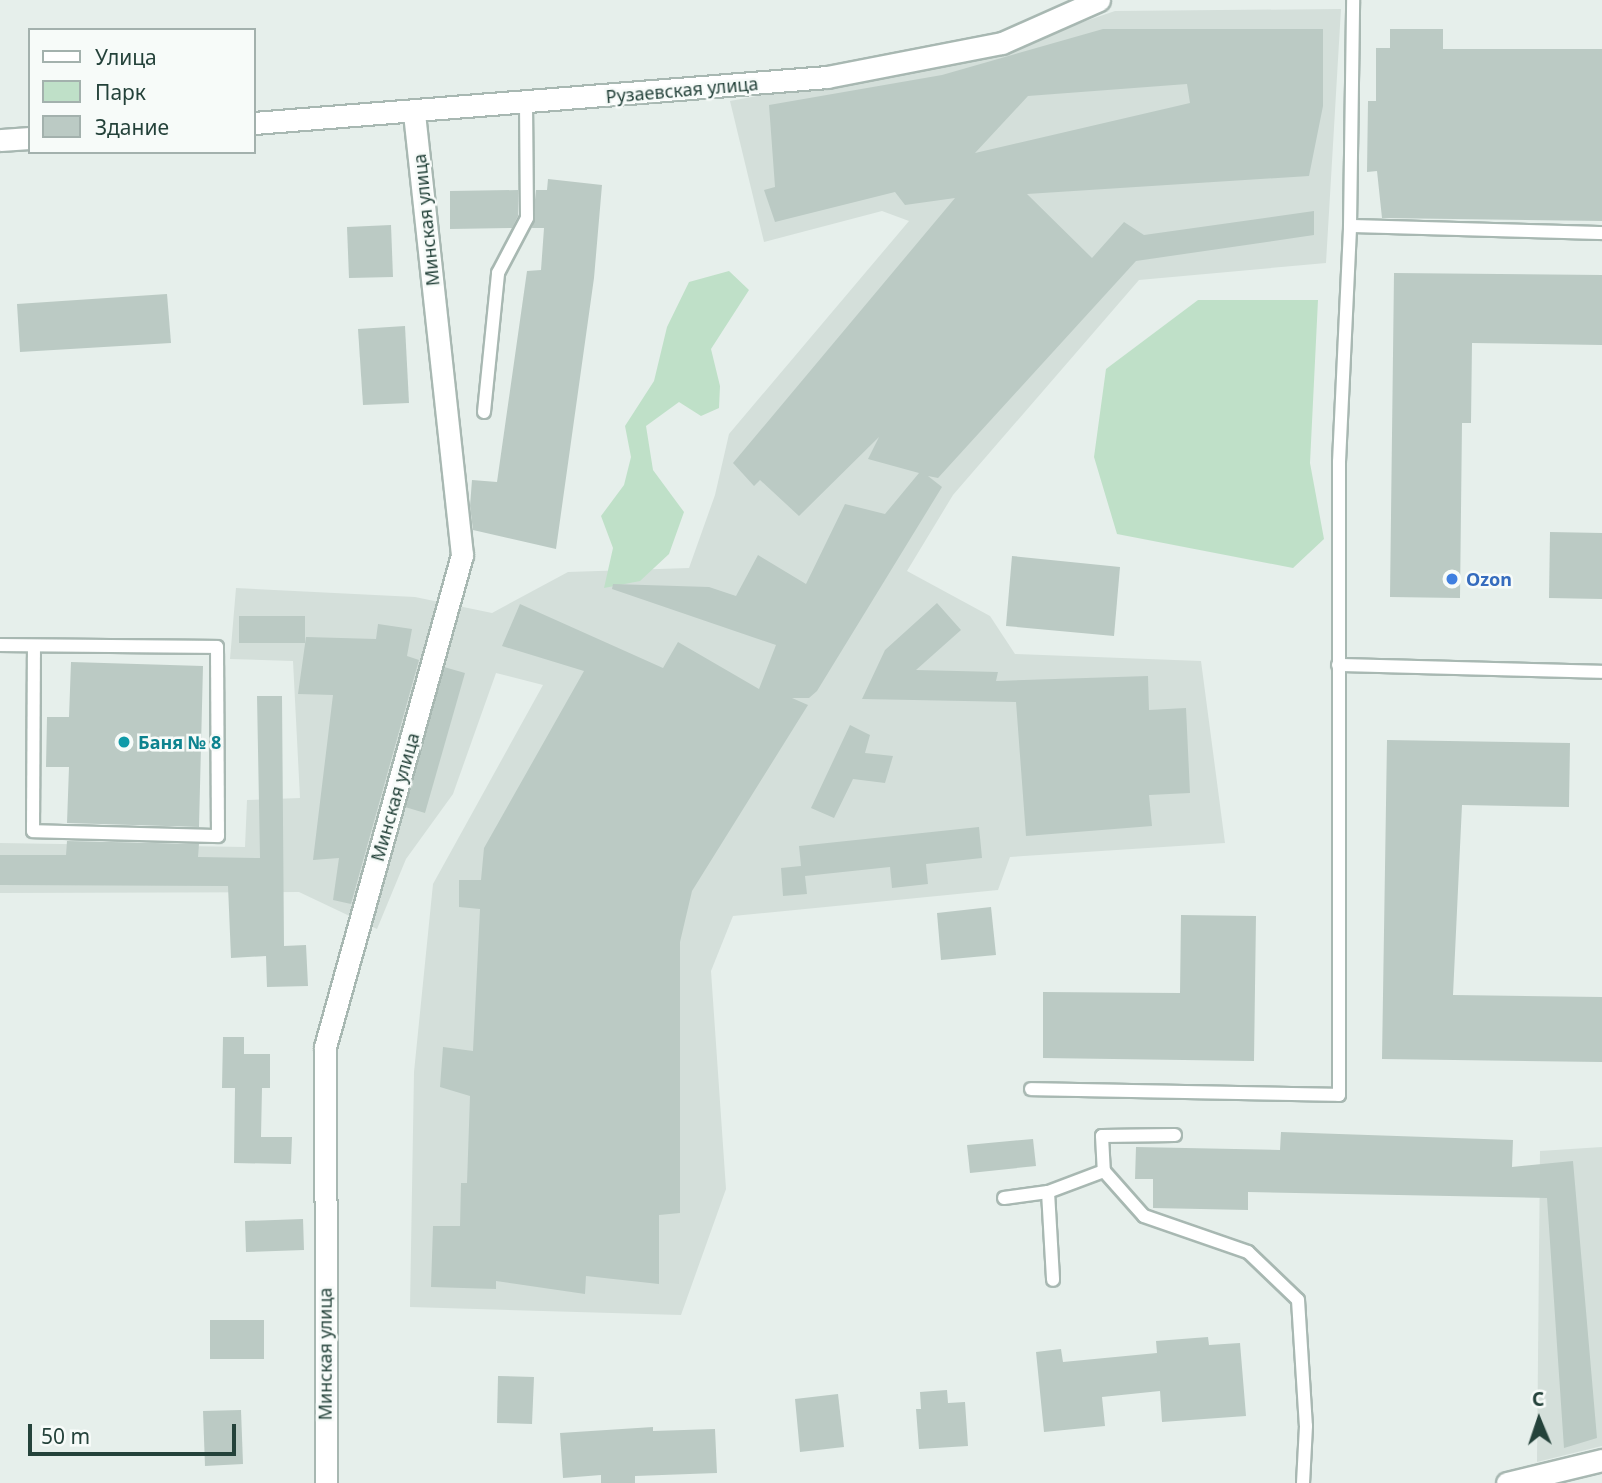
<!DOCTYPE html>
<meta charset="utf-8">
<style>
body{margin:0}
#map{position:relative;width:1602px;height:1483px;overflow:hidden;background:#e6efeb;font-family:"Noto Sans",sans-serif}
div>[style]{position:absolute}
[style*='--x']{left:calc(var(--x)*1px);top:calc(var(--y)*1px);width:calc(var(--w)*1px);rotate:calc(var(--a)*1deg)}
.built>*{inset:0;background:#d4dfda}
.green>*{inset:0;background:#bfe0c8}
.building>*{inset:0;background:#bbcac4}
.roads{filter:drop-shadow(2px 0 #a8b8b2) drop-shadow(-2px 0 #a8b8b2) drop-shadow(0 2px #a8b8b2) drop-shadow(0 -2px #a8b8b2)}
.service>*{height:12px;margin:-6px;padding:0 6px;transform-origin:6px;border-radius:6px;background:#fff}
.minor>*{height:21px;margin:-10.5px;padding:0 10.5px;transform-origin:10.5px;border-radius:10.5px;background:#fff}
.dots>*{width:19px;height:19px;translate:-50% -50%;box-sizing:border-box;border:4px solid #f7fbf9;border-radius:50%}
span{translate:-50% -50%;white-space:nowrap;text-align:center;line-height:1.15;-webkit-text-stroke:5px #f7fbf9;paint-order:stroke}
.street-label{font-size:18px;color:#24423a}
.shop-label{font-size:18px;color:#366cbe;font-weight:700}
.left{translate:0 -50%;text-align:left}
.culture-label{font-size:18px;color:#0d838f;font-weight:700}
.legend{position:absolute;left:28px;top:28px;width:228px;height:126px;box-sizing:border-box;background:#f7fbf9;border:2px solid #a3b1ad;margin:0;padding:9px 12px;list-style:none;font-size:21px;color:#24423a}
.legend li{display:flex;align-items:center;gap:14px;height:35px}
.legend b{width:35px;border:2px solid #a3b1ad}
.north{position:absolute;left:1504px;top:1385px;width:70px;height:70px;-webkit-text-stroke:5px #f7fbf9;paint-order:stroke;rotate:358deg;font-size:19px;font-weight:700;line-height:28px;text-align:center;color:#24423a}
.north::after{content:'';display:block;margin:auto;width:24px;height:32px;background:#24423a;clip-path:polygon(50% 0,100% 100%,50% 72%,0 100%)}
.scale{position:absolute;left:28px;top:1424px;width:208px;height:32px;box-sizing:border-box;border:4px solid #24423a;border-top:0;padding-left:9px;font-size:21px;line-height:24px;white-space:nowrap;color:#24423a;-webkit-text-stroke:5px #f7fbf9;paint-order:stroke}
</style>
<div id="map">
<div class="built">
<div style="clip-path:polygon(1341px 9px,1326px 263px,1139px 280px,953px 495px,907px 571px,990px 616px,1015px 654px,1201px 661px,1225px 843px,1010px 857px,998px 890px,733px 916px,711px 971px,726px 1189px,681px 1315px,410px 1307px,414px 1072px,433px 884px,543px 685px,496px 673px,453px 794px,406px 859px,377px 929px,299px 892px,0 893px,0 843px,245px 847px,247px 800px,300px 798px,293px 661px,230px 659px,236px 588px,415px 597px,492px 613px,568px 572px,689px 568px,715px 495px,729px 434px,909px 221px,882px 211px,764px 242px,730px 101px,989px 54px,1115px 11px)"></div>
<div style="clip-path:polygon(1602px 1147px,1602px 1446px,1537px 1462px,1540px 1151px)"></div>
</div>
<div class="green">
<div style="clip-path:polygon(729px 271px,749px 290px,711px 349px,720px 386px,719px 408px,701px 416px,679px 402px,646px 426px,653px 470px,684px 512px,669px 554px,640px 581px,604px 588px,613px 548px,601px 516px,624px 485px,631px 457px,625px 426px,654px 381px,667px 327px,689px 282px)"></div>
<div style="clip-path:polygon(1198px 300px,1318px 300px,1310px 463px,1324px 539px,1293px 568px,1117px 534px,1094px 457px,1106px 369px)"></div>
</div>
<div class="building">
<div style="clip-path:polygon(evenodd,1103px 29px,1323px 29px,1323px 106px,1309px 176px,1027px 194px,1092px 258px,1124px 222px,1144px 235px,1314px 211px,1314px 235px,1136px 261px,938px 478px,928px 476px,942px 487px,817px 691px,809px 698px,792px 698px,808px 705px,692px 891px,680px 942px,680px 1213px,659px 1215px,659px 1284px,586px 1276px,585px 1294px,496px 1281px,496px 1289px,431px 1287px,433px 1226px,460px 1226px,461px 1183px,467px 1183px,470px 1096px,440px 1087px,443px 1047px,473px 1051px,480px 909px,459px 907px,459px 880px,481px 880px,484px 848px,584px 671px,502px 646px,520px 604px,663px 668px,678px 642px,759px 689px,776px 645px,612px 589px,613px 584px,709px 587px,736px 596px,758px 555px,806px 584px,845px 504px,885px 514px,919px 473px,868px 459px,879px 437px,799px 516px,760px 480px,754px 486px,733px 463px,955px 198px,905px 205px,895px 192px,775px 222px,764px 190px,775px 187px,769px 105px,942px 75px,1103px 29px,1187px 84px,1190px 103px,975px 153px,1028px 96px,1187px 84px)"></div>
<div style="clip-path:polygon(1390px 29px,1443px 29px,1443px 49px,1602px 49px,1602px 221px,1382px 218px,1377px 171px,1367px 172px,1368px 101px,1376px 101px,1376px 48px,1390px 48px)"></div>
<div style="clip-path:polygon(548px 179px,602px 185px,594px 278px,556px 549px,473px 530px,470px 506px,472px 480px,497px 482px,527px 271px,541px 270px,544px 228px,532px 228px,536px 190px,547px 190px)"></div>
<div style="clip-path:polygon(518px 190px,518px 216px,512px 228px,450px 229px,450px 191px)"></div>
<div style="clip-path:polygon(391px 225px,393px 277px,349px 278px,347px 227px)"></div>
<div style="clip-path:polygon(1394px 273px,1602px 275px,1602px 345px,1472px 343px,1471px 423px,1462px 423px,1460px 598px,1390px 597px)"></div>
<div style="clip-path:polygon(167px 294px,171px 343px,20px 352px,17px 304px)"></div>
<div style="clip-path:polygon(405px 326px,409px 403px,363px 405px,358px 329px)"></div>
<div style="clip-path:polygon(1550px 532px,1602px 533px,1602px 599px,1549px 598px)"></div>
<div style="clip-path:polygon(1012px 556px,1120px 567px,1114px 636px,1006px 626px)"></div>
<div style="clip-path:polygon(937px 603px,961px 630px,916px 670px,998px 672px,996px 681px,1148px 676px,1149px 710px,1186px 708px,1190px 793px,1149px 795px,1152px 826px,1026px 836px,1016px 702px,862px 699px,885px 650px)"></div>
<div style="clip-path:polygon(239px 616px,305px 616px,305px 643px,239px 643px)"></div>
<div style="clip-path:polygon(378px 624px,412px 629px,407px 656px,419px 660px,351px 904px,333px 900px,339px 858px,313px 860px,333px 695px,298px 694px,306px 637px,376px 639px)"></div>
<div style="clip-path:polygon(71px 662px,203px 666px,199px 827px,67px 823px,69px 767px,46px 767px,47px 717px,69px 717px)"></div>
<div style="clip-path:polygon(444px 667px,465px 673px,425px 813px,405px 807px)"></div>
<div style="clip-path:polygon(257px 696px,282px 696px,284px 946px,306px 945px,308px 986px,267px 987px,266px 956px,231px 958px,228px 886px,0 885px,0 855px,66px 855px,67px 841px,199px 844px,198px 857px,260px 858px)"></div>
<div style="clip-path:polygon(850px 725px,870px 735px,865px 753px,893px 756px,885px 783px,853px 779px,834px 818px,811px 808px)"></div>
<div style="clip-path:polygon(1387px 740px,1570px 743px,1569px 807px,1462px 805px,1453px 995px,1602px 997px,1602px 1062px,1382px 1059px)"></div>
<div style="clip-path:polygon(979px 827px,982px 858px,926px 864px,928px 884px,892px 888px,890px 867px,805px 876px,807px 894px,783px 896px,781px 868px,801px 866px,799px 846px)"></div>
<div style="clip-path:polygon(991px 907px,996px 955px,941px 960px,937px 913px)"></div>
<div style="clip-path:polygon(1181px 915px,1256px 916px,1254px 1061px,1043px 1058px,1043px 992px,1180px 993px)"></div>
<div style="clip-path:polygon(223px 1037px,244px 1037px,244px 1054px,270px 1054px,270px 1088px,262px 1088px,261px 1137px,292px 1137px,291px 1164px,234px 1163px,235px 1088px,222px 1088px)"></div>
<div style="clip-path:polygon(1281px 1132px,1513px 1140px,1512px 1167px,1573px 1161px,1597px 1438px,1564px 1448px,1547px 1198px,1248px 1192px,1248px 1210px,1153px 1208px,1153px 1179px,1135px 1179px,1136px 1147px,1280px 1150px)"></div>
<div style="clip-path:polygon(1033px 1139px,1036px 1166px,970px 1173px,967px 1145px)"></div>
<div style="clip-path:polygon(303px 1219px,304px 1250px,246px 1252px,245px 1221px)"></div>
<div style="clip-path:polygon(210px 1320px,264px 1320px,264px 1359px,210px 1359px)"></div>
<div style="clip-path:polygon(1208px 1337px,1209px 1345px,1240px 1343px,1246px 1416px,1162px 1422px,1160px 1391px,1102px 1397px,1105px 1426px,1044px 1432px,1036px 1352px,1061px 1349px,1063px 1362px,1157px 1353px,1156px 1341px)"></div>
<div style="clip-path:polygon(498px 1376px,534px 1377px,532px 1424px,497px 1423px)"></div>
<div style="clip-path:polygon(947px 1390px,948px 1403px,965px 1402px,968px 1446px,919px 1449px,916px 1409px,921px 1409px,920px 1392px)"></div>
<div style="clip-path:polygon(838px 1394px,844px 1447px,800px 1452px,795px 1399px)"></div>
<div style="clip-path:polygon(241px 1410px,243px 1464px,205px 1466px,203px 1411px)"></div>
<div style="clip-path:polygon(653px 1427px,653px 1431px,715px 1429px,717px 1473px,635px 1476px,635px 1483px,601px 1483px,601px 1475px,563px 1478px,560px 1433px)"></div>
</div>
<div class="roads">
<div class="service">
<div style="--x:1350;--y:226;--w:252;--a:1.6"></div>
<div style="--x:484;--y:412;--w:140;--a:-84.2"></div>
<div style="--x:498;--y:273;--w:62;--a:-62.2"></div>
<div style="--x:527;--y:218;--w:115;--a:-90.5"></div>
<div style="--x:0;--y:645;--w:217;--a:0.5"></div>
<div style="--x:217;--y:647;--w:189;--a:89.7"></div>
<div style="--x:218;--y:836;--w:185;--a:-178.5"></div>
<div style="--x:33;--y:831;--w:185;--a:-89.7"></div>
<div style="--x:1338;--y:665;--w:264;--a:1.5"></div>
<div style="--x:1031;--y:1089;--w:308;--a:1.1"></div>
<div style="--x:1339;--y:1095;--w:633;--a:-90"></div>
<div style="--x:1339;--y:462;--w:236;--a:-87.3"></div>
<div style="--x:1350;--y:226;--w:226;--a:-89.2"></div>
<div style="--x:1175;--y:1135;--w:73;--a:179.2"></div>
<div style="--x:1102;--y:1136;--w:35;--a:87"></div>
<div style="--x:1104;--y:1171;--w:60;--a:48.4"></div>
<div style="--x:1144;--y:1216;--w:110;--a:19.1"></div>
<div style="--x:1248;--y:1252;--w:69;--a:43.8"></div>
<div style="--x:1298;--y:1300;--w:126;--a:86.4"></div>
<div style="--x:1306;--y:1426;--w:57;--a:93"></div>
<div style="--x:1048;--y:1192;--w:88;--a:86.7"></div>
<div style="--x:1004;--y:1198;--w:44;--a:-7.8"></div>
<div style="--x:1048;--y:1192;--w:60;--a:-20.6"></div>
</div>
<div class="minor">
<div style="--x:254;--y:123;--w:575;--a:-4.59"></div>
<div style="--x:827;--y:77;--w:178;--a:-11"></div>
<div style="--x:1002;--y:43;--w:106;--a:-23.9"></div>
<div style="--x:0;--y:140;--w:30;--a:-4"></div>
<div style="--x:326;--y:1483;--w:436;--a:-90.1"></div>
<div style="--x:325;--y:1047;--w:511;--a:-74.44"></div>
<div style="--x:462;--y:555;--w:445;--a:-96.2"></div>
<div style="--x:1507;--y:1483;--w:98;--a:-13.6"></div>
</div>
</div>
<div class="dots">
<div style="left:1452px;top:579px;background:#3f7fe0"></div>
<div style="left:124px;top:742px;background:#0f9aa8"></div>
</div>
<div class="street-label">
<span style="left:682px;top:90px;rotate:-5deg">Рузаевская улица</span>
<span style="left:426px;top:220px;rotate:-96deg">Минская улица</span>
<span style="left:395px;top:797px;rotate:-74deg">Минская улица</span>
<span style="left:325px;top:1354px;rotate:-90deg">Минская улица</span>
</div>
<div class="shop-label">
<span class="left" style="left:1466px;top:579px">Ozon</span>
</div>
<div class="culture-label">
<span class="left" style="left:138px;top:742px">Баня № 8</span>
</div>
<ul class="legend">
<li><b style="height:9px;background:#fff"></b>Улица</li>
<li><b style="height:19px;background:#bfe0c8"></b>Парк</li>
<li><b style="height:19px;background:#bbcac4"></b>Здание</li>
</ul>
<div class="north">С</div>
<div class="scale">50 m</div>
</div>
